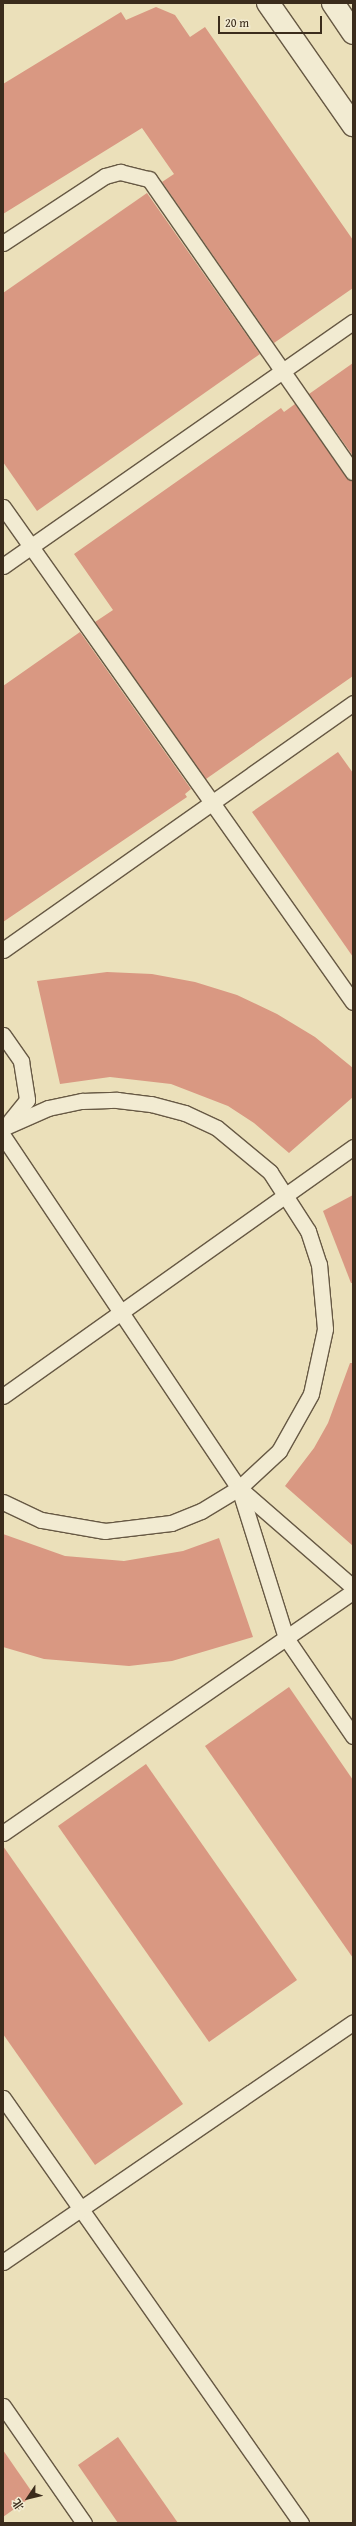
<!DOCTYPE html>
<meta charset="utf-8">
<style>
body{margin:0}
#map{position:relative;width:356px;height:2526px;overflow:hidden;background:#ebe0ba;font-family:"Gentium Book Plus","Noto Serif SC",serif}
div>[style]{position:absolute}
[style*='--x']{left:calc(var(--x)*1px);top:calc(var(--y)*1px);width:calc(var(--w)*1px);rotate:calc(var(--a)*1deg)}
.building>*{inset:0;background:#d99882}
.roads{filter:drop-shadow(1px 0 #675944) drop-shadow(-1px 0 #675944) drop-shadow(0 1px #675944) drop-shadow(0 -1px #675944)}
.service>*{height:15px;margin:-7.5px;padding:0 7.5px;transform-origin:7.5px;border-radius:7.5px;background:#f2ebd2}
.minor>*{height:22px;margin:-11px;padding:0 11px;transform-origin:11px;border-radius:11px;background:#f2ebd2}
.tertiary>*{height:22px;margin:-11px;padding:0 11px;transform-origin:11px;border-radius:11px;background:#f2ebd2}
span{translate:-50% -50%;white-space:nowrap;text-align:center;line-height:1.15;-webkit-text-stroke:3px #f2ebd2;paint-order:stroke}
.frame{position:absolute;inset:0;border:4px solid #3b2c1c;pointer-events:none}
.north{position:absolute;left:8px;top:2478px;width:40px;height:40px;-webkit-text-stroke:3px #f2ebd2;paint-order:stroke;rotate:235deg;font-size:11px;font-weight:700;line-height:16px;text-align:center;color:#3b2c1c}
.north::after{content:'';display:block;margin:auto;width:14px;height:18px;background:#3b2c1c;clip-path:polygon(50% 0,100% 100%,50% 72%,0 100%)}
.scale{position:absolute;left:218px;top:16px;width:104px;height:18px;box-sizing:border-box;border:2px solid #3b2c1c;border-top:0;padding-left:5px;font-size:12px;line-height:14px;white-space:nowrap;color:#3b2c1c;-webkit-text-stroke:3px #f2ebd2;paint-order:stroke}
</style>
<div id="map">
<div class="building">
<div style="clip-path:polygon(156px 7px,175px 15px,190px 37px,205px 27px,353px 240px,353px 288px,274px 343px,162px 182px,174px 174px,142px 128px,3px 214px,3px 84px,121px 12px,126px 20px)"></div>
<div style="clip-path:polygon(147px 193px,260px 354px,37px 511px,3px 462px,3px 293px)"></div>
<div style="clip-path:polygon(353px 363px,353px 456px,309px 394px)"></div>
<div style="clip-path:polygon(295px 404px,346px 477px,353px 481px,353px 676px,206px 779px,95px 622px,113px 610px,74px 554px,281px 408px,284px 412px)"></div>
<div style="clip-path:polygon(80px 632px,191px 789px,185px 794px,187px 797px,3px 922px,3px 686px)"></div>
<div style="clip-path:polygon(338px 752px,353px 773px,353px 957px,252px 812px)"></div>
<div style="clip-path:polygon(107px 972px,152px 974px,195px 982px,237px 995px,277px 1014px,315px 1037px,353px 1068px,353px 1097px,289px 1153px,254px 1123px,228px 1106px,171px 1084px,110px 1077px,60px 1084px,37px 981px)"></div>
<div style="clip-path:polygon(353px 1195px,353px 1283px,351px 1283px,323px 1211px)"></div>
<div style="clip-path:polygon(350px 1363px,353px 1363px,353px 1546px,285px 1486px,314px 1448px,328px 1423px)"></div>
<div style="clip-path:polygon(3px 1534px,65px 1556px,124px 1561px,183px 1551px,219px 1538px,253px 1637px,172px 1661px,129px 1666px,44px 1659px,3px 1647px)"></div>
<div style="clip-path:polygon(289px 1687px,353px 1780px,353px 1958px,205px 1746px)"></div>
<div style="clip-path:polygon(146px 1764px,297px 1980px,209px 2042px,58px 1826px)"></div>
<div style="clip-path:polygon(3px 1846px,183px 2104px,95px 2165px,3px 2034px)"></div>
<div style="clip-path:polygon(118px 2437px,178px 2523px,118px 2523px,78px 2465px)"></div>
<div style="clip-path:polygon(3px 2450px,34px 2495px,3px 2517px)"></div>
</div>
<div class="roads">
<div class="service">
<div style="--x:3;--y:243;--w:122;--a:-33.3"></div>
<div style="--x:105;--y:176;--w:16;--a:-15"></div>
<div style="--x:120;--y:172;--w:30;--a:14"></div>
<div style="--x:149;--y:179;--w:357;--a:55.2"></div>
<div style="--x:3;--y:507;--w:606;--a:54.74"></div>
<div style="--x:3;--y:566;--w:427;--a:-34.9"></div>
<div style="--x:3;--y:950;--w:428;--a:-35.2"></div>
<div style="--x:3;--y:1035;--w:32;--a:55"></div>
<div style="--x:21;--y:1061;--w:39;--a:81"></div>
<div style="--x:27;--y:1100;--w:27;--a:129"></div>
<div style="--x:3;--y:1128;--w:49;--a:-24"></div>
<div style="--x:48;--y:1108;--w:35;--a:-12"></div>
<div style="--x:82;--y:1101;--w:35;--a:-2"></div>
<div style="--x:117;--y:1100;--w:34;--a:7"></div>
<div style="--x:151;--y:1104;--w:35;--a:15"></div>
<div style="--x:185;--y:1113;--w:35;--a:25"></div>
<div style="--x:217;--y:1128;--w:69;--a:39.7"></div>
<div style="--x:270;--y:1172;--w:70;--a:57.2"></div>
<div style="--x:308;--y:1231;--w:35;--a:72"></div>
<div style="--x:319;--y:1264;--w:65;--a:84.7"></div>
<div style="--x:325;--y:1329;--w:66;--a:102.2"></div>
<div style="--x:311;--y:1394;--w:65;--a:119.3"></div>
<div style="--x:279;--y:1451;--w:54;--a:137.2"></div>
<div style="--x:239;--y:1488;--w:44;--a:148.8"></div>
<div style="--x:201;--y:1511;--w:32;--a:158"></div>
<div style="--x:171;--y:1523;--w:66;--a:173.1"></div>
<div style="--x:105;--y:1531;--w:65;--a:-170.2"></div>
<div style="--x:41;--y:1520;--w:42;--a:-154.7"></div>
<div style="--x:3;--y:1136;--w:424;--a:56.2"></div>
<div style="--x:239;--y:1488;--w:151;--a:41"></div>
<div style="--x:3;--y:1396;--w:430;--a:-35.4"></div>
<div style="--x:239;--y:1488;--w:157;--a:72.6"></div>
<div style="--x:286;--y:1638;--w:119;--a:55.6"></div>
<div style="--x:3;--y:1833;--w:425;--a:-34.6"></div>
<div style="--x:3;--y:2098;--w:519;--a:54.96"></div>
<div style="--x:3;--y:2262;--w:424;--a:-34.4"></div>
<div style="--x:3;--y:2406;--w:142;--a:55.3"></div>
</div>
<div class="minor">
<div style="--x:268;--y:3;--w:149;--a:55.1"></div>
</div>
<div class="tertiary">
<div style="--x:333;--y:3;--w:36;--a:56"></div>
</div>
</div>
<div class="frame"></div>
<div class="north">北</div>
<div class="scale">20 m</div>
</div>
